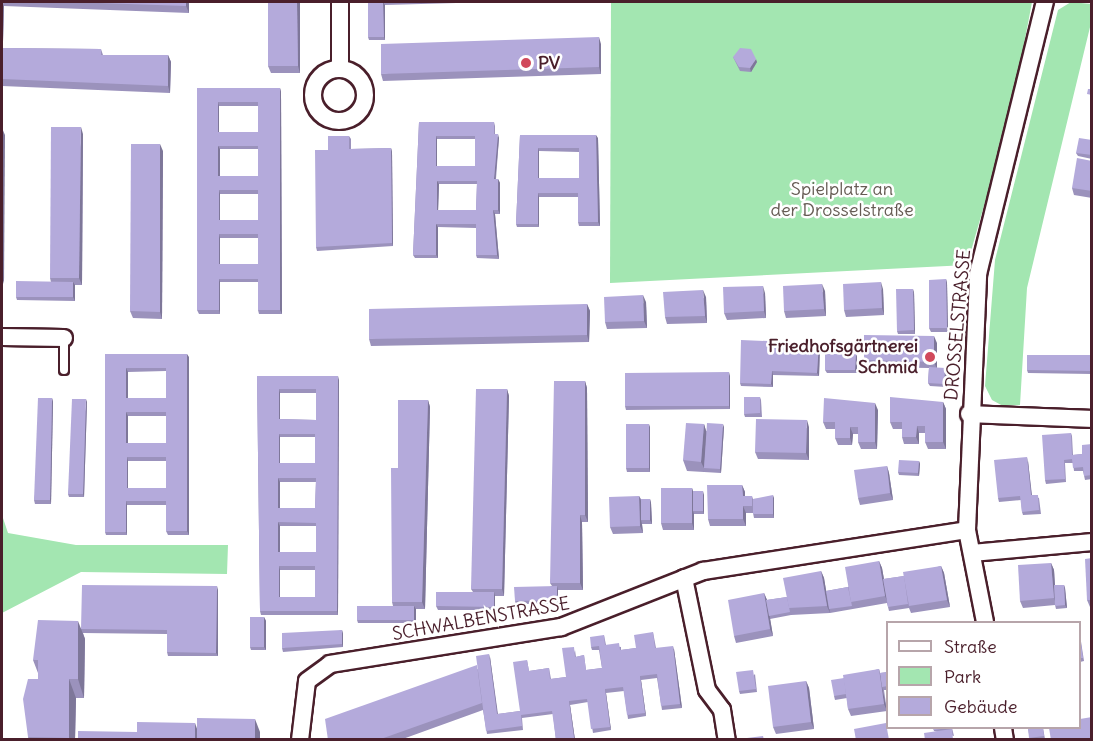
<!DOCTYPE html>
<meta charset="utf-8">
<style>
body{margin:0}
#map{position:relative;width:1093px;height:741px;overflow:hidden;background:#fff;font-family:Delius,sans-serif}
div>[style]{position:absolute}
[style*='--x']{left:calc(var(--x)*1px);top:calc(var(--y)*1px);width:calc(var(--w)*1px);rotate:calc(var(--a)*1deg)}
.green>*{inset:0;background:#a3e6b1}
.roads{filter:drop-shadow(2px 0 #4a1f2b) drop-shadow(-2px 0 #4a1f2b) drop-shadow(0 2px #4a1f2b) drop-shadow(0 -2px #4a1f2b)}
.lane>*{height:8px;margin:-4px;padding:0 4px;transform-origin:4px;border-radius:4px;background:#fff}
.street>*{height:16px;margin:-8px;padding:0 8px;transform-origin:8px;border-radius:8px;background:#fff}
.street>.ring{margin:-8px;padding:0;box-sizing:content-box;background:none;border:16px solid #fff;border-radius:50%}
.wall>*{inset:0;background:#9b92bc}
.shaded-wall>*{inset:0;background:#7e7799}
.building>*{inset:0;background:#b4aadb}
.dots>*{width:16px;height:16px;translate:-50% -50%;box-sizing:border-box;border:3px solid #fff;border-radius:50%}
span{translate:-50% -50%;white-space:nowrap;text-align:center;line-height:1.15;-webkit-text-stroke:5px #fff;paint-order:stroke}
.poi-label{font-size:18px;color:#4a1f2b;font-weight:700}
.left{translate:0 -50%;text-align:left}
.right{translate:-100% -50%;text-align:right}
.park-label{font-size:18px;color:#655b53}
.street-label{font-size:18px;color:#4a1f2b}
.frame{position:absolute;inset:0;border:3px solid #4a1f2b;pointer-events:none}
.legend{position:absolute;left:886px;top:621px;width:195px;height:108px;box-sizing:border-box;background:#fff;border:2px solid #b7a5aa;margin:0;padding:8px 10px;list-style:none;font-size:18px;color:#4a1f2b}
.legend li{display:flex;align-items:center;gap:12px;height:30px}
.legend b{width:30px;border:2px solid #b7a5aa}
</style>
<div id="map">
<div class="green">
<div style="clip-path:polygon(611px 2px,1032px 2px,1012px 108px,967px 265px,610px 283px)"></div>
<div style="clip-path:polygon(1071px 2px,1091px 4px,1091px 23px,1027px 288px,1020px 405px,1003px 406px,992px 400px,985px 386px,995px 260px,1058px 10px)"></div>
<div style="clip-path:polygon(2px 515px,8px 533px,76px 545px,228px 545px,227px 574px,81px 572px,2px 613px)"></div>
</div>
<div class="roads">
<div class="lane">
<div style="--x:64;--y:370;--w:32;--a:-90"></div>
</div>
<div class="street">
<div style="--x:340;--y:2;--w:67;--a:90"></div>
<div class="ring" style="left:313px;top:69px;width:36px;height:36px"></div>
<div style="--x:2;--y:337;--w:62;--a:0.9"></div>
<div style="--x:969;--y:414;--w:123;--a:2.3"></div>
<div style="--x:972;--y:553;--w:121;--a:-5.2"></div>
<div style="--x:684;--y:578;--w:114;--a:78.4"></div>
<div style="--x:707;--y:690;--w:25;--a:53"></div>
<div style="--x:722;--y:710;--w:30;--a:81"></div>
<div style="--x:985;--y:622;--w:94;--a:-101.1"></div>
<div style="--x:967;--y:530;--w:256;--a:-87.5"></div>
<div style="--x:978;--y:274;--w:280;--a:-76.2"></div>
<div style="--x:1003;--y:728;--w:12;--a:81"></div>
<div style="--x:300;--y:740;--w:59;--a:-83.2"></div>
<div style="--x:307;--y:681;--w:29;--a:-36"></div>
<div style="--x:330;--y:664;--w:234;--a:-9.1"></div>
<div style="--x:561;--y:627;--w:153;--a:-21.5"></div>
<div style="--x:703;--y:571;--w:267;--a:-8.8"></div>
</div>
</div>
<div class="wall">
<div style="clip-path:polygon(2px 2px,189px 2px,189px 13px,4px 6px,3px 42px,2px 42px)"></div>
<div style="clip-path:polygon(268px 2px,300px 2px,300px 73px,271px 73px,268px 66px)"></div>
<div style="clip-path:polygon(368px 2px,492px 2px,385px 5px,385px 40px,369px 40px,368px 37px)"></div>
<div style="clip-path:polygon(601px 44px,601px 74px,383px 81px,381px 74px)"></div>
<div style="clip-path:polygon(2px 48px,101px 49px,103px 55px,168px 55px,171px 62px,170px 93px,2px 86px)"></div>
<div style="clip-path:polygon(733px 57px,757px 62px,751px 72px,740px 71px)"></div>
<div style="clip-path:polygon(evenodd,197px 88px,280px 88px,281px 92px,282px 314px,259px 314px,258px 310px,258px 282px,220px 282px,220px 314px,199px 314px,197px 310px,197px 88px,219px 106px,258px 106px,258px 132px,219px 132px,219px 106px,197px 88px,220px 149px,258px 149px,258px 176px,220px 176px,220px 149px,197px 88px,220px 194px,258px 194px,258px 220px,220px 220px,220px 194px,197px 88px,220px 238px,258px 238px,258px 264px,220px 264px,220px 238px)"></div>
<div style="clip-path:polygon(evenodd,419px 122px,494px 122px,495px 126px,495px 134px,499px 138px,496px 179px,498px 179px,500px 183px,500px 214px,495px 214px,499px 259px,477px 258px,476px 255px,476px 228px,438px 227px,438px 258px,415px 258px,413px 255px,419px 122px,437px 139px,475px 139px,475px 166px,437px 166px,437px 139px,419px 122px,439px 184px,477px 184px,476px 210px,438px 210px,439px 184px)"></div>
<div style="clip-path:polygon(83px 134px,82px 285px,75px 285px,75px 301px,17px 300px,16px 297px,51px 282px,50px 278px)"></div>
<div style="clip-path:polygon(evenodd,520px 135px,598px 138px,600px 226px,579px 226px,578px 222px,578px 197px,539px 197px,539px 227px,517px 227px,516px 224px,520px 135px,539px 151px,579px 152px,579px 178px,539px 178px,539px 151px)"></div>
<div style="clip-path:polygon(349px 136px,351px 139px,351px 149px,391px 148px,392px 152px,393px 246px,317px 251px,316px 247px,328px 150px)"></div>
<div style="clip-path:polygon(1092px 140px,1092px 159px,1078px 156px,1076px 153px)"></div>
<div style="clip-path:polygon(163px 151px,162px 319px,133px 318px,130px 311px)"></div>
<div style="clip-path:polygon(1092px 161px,1092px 198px,1074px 195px,1072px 188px)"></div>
<div style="clip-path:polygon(946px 279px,947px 283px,948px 332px,931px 332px,929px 328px)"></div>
<div style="clip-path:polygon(883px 289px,884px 315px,846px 317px,844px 310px)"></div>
<div style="clip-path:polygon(825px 291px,826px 316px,786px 318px,784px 311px)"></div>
<div style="clip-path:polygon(914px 292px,915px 334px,898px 334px,897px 331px)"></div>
<div style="clip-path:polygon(765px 293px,766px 318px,727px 320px,724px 313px)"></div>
<div style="clip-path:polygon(706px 297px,707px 323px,667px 324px,665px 317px)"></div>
<div style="clip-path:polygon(646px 302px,647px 328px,607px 329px,605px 322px)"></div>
<div style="clip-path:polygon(587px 304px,590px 311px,589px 342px,371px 346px,369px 339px)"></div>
<div style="clip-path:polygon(937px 343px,937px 368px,945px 368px,947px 372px,946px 387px,930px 386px,928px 383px,929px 368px,866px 367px,864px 360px)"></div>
<div style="clip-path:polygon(820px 347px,819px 376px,773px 375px,773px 387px,741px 386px,740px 383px)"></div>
<div style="clip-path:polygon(evenodd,105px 354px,189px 357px,189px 535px,168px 535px,166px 531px,166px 505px,127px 505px,127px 535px,106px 535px,105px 532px,105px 354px,166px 371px,166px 398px,128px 398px,128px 372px,166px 371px,105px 354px,128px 416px,166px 416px,166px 443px,128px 443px,128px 416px,105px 354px,128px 461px,166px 461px,166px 488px,128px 488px,128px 461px)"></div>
<div style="clip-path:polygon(856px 354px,857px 357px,857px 373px,827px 373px,825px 370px)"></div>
<div style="clip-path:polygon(1092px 355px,1092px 374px,1028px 373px,1027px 370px)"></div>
<div style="clip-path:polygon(evenodd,257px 376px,339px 380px,338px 615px,261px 615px,260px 611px,257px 376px,280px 393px,316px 393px,316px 420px,280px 419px,280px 393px,257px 376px,280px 437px,315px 437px,315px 463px,280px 463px,280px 437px,257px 376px,280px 482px,316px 482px,315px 508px,280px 508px,280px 482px,257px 376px,280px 526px,316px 526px,316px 552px,280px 552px,280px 526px,257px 376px,280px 570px,315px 570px,315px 597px,280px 597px,280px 570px)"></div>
<div style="clip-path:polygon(730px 376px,730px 409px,626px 410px,625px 406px)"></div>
<div style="clip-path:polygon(585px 381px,587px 388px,588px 522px,582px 522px,583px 590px,558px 590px,558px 604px,516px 604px,515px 601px,552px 586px,550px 583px)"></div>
<div style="clip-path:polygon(507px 389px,509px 396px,504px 596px,495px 596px,495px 610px,438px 610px,436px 606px,473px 592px,471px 589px)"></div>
<div style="clip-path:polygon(760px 397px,761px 400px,762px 417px,745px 417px,744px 414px)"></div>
<div style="clip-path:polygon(52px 398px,53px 402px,51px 504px,35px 504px,34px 500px)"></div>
<div style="clip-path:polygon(428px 400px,430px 407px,425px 609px,416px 609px,416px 623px,358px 623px,357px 620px,393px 606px,392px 602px,398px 468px)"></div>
<div style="clip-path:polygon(87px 402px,84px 497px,69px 497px,68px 494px)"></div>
<div style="clip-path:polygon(943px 402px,946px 409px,946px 449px,928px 449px,925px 442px,925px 433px,919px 433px,919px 444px,904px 444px,902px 437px,902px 429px,893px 429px,890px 422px)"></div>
<div style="clip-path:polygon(878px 410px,877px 449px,861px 449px,858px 442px,858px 434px,853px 434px,852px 445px,838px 445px,835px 438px,835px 429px,826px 429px,823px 422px)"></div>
<div style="clip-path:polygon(704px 424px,706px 431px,724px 427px,721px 473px,687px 471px,683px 460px)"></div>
<div style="clip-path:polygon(650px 427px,650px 472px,627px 472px,626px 468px)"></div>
<div style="clip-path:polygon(809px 427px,809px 460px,758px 459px,755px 452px)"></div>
<div style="clip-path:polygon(1071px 433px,1072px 436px,1073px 455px,1082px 454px,1092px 444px,1092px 479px,1085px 480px,1083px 471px,1074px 471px,1073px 463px,1065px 463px,1066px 482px,1046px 484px,1045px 480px)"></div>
<div style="clip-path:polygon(919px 461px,920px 464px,919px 476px,899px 475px,898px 472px)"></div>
<div style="clip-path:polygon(1028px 461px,1032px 495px,1039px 498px,1041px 514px,1023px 515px,1022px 512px,1021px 500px,999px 502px,998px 498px)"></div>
<div style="clip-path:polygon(887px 466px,889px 473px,893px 500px,860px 505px,858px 498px)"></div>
<div style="clip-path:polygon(742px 485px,745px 492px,745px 496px,752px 496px,753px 499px,774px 498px,774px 518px,754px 518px,753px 513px,746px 513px,746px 526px,710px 526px,708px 519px)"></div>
<div style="clip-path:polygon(692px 488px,693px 491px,704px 495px,704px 514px,694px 514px,694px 530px,663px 530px,661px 523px)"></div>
<div style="clip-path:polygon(639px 496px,641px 499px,650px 499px,651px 503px,652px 524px,642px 524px,643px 533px,613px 534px,610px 527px)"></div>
<div style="clip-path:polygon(1092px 558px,1092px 607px,1090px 607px,1087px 600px)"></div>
<div style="clip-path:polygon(879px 561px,882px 568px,884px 579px,904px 576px,941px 566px,944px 573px,950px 607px,911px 613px,909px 608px,889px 611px,887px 603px,830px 613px,791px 615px,770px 619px,773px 636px,736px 643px,734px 636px,764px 593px,767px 600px,787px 597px,821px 571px,824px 578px,826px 591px,848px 587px)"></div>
<div style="clip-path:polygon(1051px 563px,1054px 570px,1055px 585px,1064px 585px,1065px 588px,1067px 608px,1056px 609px,1055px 605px,1023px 608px,1020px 601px)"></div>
<div style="clip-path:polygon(218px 590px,218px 656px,168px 656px,167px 652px,167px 634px,83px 633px,85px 639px,84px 698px,76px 698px,75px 740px,29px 740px,28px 737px,38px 679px,38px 673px,33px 660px,81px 629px)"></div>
<div style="clip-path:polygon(264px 617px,266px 621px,266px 650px,251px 650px,250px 647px)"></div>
<div style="clip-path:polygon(342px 630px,343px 634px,343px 647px,283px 652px,282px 648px)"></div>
<div style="clip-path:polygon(653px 632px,656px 648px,674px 649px,682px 708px,662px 710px,657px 678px,641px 680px,646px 716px,628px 719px,624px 691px,606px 693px,611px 730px,593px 733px,588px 702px,570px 705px,575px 740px,556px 740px,553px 714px,522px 718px,523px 730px,487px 734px,483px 710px,400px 740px,328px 740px,478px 669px,490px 657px,498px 714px,520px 711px,527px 660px,529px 671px,549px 668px,551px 679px,566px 677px,575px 650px,576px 657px,584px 655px,586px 670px,602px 668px,599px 650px,592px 650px,591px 647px,604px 635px,606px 645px,621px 647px,621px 650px,636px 648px)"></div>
<div style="clip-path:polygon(1080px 635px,1084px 661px,1080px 662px)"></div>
<div style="clip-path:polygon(879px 669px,880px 673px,888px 672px,888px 690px,884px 690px,887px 711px,851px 716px,848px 709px,847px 698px,835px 700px,834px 696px,844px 678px)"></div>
<div style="clip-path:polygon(755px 674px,757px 692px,740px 694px,739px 691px)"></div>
<div style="clip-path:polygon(806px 681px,809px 688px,814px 729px,776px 734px,773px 727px)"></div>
<div style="clip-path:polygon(933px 728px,952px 728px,954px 736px,934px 731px)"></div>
<div style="clip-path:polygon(1028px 728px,1043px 728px,1045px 739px,1030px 740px)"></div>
</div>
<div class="shaded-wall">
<div style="clip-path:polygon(2px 2px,4px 6px,3px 42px,2px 39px)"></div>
<div style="clip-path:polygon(186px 2px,189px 2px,189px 13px,186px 6px)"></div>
<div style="clip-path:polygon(297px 2px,300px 2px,300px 73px,298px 66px)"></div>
<div style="clip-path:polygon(383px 2px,385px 5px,385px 40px,384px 37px)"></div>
<div style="clip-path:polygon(599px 37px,601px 44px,601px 74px,599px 67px)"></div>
<div style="clip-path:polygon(168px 55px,171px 62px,170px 93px,168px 86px)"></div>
<div style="clip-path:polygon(756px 59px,757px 62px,751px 72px,750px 68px)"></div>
<div style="clip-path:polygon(280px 88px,281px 92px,282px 314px,280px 310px)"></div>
<div style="clip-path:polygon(218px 102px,219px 106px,219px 136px,218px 132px)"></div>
<div style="clip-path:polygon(81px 127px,83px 134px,82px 285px,79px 278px)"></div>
<div style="clip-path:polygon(2px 128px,5px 135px,4px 284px,2px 277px)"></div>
<div style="clip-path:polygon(498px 134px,499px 138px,495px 183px,494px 179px)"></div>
<div style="clip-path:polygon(596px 135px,598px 138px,600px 226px,598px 222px)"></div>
<div style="clip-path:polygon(436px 136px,437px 139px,437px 170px,436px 166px)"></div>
<div style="clip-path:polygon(160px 144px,163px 151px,162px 319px,160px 312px)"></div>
<div style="clip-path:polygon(218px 146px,220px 149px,220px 180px,218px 176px)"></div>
<div style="clip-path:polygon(391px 148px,392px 152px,393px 246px,392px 243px)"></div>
<div style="clip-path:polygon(538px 148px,539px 151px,539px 182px,538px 178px)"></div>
<div style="clip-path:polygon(498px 179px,500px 183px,500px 214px,498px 210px)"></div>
<div style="clip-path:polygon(437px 181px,439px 184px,438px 214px,437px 210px)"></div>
<div style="clip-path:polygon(219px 190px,220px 194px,220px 223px,219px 220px)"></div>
<div style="clip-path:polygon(538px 193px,539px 197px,539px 227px,538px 224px)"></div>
<div style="clip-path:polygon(493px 210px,495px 214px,499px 259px,497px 255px)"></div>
<div style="clip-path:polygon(436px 224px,438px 227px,438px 258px,436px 255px)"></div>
<div style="clip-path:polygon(219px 234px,220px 238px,220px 268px,219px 264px)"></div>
<div style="clip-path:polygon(219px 279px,220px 282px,220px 314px,219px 310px)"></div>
<div style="clip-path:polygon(946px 279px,947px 283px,948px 332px,947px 328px)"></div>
<div style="clip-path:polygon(73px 282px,75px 285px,75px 301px,73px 297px)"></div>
<div style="clip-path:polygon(881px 282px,883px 289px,884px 315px,882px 308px)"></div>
<div style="clip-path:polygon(822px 284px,825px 291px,826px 316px,824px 309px)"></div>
<div style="clip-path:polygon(763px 286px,765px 293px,766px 318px,764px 311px)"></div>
<div style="clip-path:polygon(913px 289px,914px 292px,915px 334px,914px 330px)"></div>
<div style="clip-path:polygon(703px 290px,706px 297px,707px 323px,705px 316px)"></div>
<div style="clip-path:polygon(643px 295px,646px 302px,647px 328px,644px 321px)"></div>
<div style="clip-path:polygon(587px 304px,590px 311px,589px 342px,587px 335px)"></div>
<div style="clip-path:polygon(934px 336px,937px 343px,937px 369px,934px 362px)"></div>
<div style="clip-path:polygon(819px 343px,820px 347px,819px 376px,817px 373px)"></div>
<div style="clip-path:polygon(187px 354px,189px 357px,189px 535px,187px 531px)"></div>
<div style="clip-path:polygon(856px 354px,857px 357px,857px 373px,855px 370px)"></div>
<div style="clip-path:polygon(126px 368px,128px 372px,128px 402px,126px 398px)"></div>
<div style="clip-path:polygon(945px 368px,947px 372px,946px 387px,944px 384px)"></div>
<div style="clip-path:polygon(772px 371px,773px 375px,773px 387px,771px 384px)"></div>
<div style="clip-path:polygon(729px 372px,730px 376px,730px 409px,729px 406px)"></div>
<div style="clip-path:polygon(338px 376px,339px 380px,338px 615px,337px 611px)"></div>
<div style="clip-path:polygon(585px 381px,587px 388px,588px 522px,585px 515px)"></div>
<div style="clip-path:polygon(279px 389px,280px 393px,280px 423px,279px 419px)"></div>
<div style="clip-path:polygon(507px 389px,509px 396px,504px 596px,502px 589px)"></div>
<div style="clip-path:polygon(52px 398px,53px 402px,51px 504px,50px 500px)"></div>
<div style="clip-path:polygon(86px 399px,87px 402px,84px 497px,83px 494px)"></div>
<div style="clip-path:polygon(428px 400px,430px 407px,425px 609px,422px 602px)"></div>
<div style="clip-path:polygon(943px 402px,946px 409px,946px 449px,943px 442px)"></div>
<div style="clip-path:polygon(875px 403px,878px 410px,877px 449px,875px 442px)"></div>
<div style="clip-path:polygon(126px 412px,128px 416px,128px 447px,126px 443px)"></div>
<div style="clip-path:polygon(807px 420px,809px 427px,809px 460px,806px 453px)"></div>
<div style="clip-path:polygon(649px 424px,650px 427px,650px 472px,649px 468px)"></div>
<div style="clip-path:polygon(704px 424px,707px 434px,704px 468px,701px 462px)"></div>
<div style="clip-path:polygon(723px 424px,724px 427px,721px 473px,720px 469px)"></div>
<div style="clip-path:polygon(917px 426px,919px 433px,919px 444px,916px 437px)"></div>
<div style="clip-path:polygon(850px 427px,853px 434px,852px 445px,850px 438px)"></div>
<div style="clip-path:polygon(279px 434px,280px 437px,280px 467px,279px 463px)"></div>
<div style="clip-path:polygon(127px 457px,128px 461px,128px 491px,127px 488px)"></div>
<div style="clip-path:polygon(1027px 457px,1028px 461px,1032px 499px,1031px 495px)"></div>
<div style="clip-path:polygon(919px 461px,920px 464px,919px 476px,918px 473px)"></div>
<div style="clip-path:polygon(887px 466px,889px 473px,893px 500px,890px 493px)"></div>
<div style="clip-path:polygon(278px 478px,280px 482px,280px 512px,278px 508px)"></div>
<div style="clip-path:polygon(742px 485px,745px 492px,745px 503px,743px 496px)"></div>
<div style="clip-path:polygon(692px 488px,694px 495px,693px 511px,694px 514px,694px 530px,692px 523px)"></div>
<div style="clip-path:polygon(703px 491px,704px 495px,704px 514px,703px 511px)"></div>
<div style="clip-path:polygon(773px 495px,774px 498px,774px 518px,773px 514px)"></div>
<div style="clip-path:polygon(639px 496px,642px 503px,641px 520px,642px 524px,643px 533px,640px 526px)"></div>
<div style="clip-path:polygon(650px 499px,651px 503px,652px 524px,650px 520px)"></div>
<div style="clip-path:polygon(126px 501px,127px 505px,127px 535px,126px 532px)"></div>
<div style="clip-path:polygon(743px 506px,746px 513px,746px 526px,743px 519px)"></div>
<div style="clip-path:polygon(580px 515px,582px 522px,583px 590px,580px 583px)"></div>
<div style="clip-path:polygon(278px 522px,280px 526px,280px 556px,278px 552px)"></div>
<div style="clip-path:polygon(879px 561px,882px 568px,888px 603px,885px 596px)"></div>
<div style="clip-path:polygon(1051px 563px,1054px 570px,1056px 605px,1054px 598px)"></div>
<div style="clip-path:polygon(279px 566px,280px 570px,280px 600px,279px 597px)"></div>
<div style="clip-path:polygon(941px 566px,944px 573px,950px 607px,947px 600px)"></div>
<div style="clip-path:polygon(821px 571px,824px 578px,830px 613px,827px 606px)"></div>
<div style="clip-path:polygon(1064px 585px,1065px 588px,1067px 608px,1065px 605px)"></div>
<div style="clip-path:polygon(217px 586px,218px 590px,218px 656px,216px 653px)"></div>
<div style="clip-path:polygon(557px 586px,558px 590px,558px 604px,557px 600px)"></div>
<div style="clip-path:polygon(494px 592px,495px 596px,495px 610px,494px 607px)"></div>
<div style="clip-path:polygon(764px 593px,767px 600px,773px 636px,770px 629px)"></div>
<div style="clip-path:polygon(414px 606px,416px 609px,416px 623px,414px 620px)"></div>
<div style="clip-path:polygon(264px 617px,266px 621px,266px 650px,264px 647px)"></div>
<div style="clip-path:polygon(78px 621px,85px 639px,84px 698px,78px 679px)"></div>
<div style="clip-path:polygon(342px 630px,343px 634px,343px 647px,342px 644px)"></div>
<div style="clip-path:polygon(673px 646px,674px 649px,682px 708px,680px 704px)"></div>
<div style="clip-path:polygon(489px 654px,490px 657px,498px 718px,497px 714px)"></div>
<div style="clip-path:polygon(879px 669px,881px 676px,882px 687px,887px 711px,884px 704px)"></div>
<div style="clip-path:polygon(640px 676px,641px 680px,646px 716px,645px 713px)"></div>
<div style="clip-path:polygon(69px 679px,76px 698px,75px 740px,69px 740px)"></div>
<div style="clip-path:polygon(806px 681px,809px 688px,814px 729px,811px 722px)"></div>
<div style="clip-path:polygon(605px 689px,606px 693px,611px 730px,610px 727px)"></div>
<div style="clip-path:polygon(569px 701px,570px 705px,575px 740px,574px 738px)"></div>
<div style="clip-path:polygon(255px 719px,260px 732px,260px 740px,255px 740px)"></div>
<div style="clip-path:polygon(195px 723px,201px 740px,195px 740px)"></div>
</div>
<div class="building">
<div style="clip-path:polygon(69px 2px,186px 2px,186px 6px)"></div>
<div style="clip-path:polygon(268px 2px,297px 2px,298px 66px,268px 66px)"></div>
<div style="clip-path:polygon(368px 2px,383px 2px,384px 37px,368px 37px)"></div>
<div style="clip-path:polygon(1092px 26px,1092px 40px,1090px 40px)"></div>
<div style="clip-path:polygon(599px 37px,599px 67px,381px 74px,381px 44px)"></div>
<div style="clip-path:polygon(2px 48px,101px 49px,101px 55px,168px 55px,168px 86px,2px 79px)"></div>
<div style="clip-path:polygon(740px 48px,751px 49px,756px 59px,750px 68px,739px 67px,733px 57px)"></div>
<div style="clip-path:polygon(evenodd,197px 88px,280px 88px,280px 310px,258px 310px,258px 279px,219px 279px,219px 310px,197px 310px,197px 88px,218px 102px,258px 102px,258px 132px,218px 132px,218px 102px,197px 88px,218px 146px,258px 146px,258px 176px,218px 176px,218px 146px,197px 88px,219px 190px,258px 190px,258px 220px,219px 220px,219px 190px,197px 88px,219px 234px,258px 234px,258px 264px,219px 264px,219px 234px)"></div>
<div style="clip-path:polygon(1088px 89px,1092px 89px,1092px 95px,1087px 94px)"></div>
<div style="clip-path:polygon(evenodd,419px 122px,494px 122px,494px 134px,498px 134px,494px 179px,498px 179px,498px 210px,493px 210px,497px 255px,476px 255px,476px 224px,436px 224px,436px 255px,413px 255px,419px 122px,436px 136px,475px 136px,475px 166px,436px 166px,436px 136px,419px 122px,437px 181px,477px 181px,476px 210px,437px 210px,437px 181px)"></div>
<div style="clip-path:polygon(51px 127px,81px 127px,79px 278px,50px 278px)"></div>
<div style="clip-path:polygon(evenodd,520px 135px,596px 135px,598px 222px,578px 222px,578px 193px,538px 193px,538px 224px,516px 224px,520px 135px,538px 148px,579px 148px,579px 178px,538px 178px,538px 148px)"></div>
<div style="clip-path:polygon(328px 136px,349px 136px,349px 149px,391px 148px,392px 243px,316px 247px,315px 150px,328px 150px)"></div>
<div style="clip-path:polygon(1079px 138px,1092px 140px,1092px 155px,1076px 153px)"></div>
<div style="clip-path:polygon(131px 144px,160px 144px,160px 312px,130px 311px)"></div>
<div style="clip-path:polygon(1077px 158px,1092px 161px,1092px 191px,1072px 188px)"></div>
<div style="clip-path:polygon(946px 279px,947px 328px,929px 328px,929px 280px)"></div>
<div style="clip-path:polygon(16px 281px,73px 282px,73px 297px,16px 297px)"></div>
<div style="clip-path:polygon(881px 282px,882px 308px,844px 310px,843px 284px)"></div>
<div style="clip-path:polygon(822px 284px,824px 309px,784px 311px,783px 286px)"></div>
<div style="clip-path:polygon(763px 286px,764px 311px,724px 313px,723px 287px)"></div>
<div style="clip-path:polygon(896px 289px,913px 289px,914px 330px,897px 331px)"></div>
<div style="clip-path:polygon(703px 290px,705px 316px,665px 317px,663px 292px)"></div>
<div style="clip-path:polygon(643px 295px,644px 321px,605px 322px,604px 297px)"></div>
<div style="clip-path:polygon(587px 304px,587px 335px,369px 339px,369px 309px)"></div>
<div style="clip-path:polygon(864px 335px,934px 336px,934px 362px,864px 360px)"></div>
<div style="clip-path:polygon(741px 340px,819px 343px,817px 373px,772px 371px,771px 384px,740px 383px)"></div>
<div style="clip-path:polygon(evenodd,105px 354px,187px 354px,187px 531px,166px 531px,166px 501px,126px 501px,126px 532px,105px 532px,105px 354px,126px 368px,166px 368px,166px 398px,126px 398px,126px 368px,105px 354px,126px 412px,166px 412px,166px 443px,126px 443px,126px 412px,105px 354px,127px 457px,166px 457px,166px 488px,127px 488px,127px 457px)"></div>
<div style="clip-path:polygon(825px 354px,856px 354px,855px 370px,825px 370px)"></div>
<div style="clip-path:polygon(1027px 355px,1092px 355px,1092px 371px,1027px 370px)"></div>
<div style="clip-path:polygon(929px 367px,945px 368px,944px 384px,928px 383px)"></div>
<div style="clip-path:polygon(729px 372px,729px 406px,625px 406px,625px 373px)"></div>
<div style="clip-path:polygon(evenodd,257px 376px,338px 376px,337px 611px,260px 611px,257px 376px,279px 389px,316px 389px,316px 420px,279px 419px,279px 389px,257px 376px,279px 434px,315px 434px,315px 463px,279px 463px,279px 434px,257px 376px,278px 478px,316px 478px,315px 508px,278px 508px,278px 478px,257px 376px,278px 522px,316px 523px,316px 552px,278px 552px,278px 522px,257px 376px,279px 566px,315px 566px,315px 597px,279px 597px,279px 566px)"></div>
<div style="clip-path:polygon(554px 381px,585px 381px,585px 515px,580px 515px,580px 583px,550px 583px)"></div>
<div style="clip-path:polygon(476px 389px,507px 389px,502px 589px,471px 589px)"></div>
<div style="clip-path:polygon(744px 397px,760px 397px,760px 413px,744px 414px)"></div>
<div style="clip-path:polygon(890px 397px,943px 402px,943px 442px,925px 442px,925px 426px,917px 426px,916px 437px,902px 437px,902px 422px,890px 422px)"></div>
<div style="clip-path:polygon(38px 398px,52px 398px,50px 500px,34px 500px)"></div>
<div style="clip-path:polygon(824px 398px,875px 403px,875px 442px,858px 442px,858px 427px,850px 427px,850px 438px,835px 438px,835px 422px,823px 422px)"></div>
<div style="clip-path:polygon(72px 399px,86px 399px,83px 494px,68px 494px)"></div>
<div style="clip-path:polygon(398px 400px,428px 400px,422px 602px,392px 602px,391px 468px,398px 468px)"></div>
<div style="clip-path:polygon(756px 419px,807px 420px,806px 453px,755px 452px)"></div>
<div style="clip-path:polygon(686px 423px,704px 424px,701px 462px,683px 460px)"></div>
<div style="clip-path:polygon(707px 423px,723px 424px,720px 469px,704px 468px)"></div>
<div style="clip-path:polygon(626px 424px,649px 424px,649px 468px,626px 468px)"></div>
<div style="clip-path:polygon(1071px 433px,1072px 455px,1082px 454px,1082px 445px,1092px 444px,1092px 475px,1084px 476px,1083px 467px,1073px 468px,1072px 459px,1064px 460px,1065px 479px,1045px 480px,1042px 435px)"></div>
<div style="clip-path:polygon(1027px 457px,1031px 495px,1038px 495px,1039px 510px,1022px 512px,1020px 496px,998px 498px,994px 460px)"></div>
<div style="clip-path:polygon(899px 460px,919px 461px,918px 473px,898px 472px)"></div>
<div style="clip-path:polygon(887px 466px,890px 493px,858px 498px,854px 470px)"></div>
<div style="clip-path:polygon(707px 485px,742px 485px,743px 496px,752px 496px,752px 506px,743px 506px,743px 519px,708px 519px)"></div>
<div style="clip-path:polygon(661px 488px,692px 488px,692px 523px,661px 523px)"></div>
<div style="clip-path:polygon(693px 491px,703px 491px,703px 511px,693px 511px)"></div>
<div style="clip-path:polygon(773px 495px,773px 514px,753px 514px,753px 499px)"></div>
<div style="clip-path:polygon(639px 496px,640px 526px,610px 527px,609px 497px)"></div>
<div style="clip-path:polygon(641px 499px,650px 499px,650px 520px,641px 520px)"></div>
<div style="clip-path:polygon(1092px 558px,1092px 600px,1087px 600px,1085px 559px)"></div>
<div style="clip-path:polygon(879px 561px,885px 596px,851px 602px,845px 567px)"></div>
<div style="clip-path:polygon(1051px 563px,1054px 598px,1020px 601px,1018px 565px)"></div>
<div style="clip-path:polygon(941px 566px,947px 600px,909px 606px,903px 572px)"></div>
<div style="clip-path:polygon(821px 571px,827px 606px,789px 608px,783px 578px)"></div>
<div style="clip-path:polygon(904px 576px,908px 604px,888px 607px,883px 579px)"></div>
<div style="clip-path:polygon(82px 585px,217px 586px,216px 653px,167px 652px,167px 630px,81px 629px)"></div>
<div style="clip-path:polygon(1054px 585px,1064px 585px,1065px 605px,1055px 606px)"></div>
<div style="clip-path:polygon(557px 586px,557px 600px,515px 601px,514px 587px)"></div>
<div style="clip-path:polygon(848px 587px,852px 606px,829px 609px,826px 591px)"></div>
<div style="clip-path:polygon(436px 592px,494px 592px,494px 607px,436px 606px)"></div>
<div style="clip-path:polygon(764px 593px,770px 629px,734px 636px,728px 600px)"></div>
<div style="clip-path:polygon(787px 597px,790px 612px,769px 616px,766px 600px)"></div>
<div style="clip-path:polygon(357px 606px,414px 606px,414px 620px,357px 620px)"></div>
<div style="clip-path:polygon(250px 617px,264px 617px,264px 647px,250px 647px)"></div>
<div style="clip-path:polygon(38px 620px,78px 621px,78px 679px,69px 679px,69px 738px,28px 737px,23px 699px,28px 679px,38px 679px,38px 660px,33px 660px)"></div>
<div style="clip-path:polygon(342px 630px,342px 644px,282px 648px,282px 633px)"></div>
<div style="clip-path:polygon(653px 632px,655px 648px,673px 646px,680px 704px,661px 706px,657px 674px,640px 676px,645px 713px,627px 715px,623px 687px,605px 689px,610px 727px,591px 729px,587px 699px,569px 701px,574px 738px,556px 740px,552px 711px,521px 715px,522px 726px,486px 731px,476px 656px,489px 654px,497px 714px,520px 711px,513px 662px,527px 660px,529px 671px,549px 668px,550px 679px,566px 677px,562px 648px,574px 647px,575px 657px,584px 655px,586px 670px,602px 668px,599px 646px,591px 647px,590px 637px,604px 635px,605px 645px,619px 643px,620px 650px,636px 648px,634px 635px)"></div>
<div style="clip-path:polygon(1080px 637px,1083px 658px,1080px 658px)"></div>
<div style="clip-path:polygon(477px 665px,482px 703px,378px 740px,328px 740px,325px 719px)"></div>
<div style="clip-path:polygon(879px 669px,884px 704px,848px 709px,843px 675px)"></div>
<div style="clip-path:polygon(753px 670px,756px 689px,739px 691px,736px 672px)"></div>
<div style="clip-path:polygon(888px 672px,888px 686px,882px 687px,880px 673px)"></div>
<div style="clip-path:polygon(844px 678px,846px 694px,834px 696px,831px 680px)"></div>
<div style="clip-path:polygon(806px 681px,811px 722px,773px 727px,768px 686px)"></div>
<div style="clip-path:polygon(1092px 717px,1092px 740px,1051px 740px,1049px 728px,1080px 728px,1080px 719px)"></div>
<div style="clip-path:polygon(197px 718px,255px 719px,255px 740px,197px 740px)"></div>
<div style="clip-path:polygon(137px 722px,195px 723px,195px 740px,78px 740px,78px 731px,137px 732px)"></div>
<div style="clip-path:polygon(886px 723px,889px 740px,856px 740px,854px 729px)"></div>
<div style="clip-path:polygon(933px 728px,948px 728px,934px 730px)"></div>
<div style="clip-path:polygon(1028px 728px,1043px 728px,1044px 736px,1029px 738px)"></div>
<div style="clip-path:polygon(952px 729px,953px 740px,925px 740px,924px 733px)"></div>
<div style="clip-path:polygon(763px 736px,764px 740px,748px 740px,747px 738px)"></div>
</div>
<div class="dots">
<div style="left:526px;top:63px;background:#d1495b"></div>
<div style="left:930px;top:357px;background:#d1495b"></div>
</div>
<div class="poi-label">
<span class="left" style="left:538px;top:63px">PV</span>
<span class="right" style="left:918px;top:357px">Friedhofsgärtnerei<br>Schmid</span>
</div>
<div class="park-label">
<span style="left:842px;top:200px">Spielplatz an<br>der Drosselstraße</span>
</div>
<div class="street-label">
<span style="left:958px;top:325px;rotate:-85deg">DROSSELSTRASSE</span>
<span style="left:481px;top:619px;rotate:-10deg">SCHWALBENSTRASSE</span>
</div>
<div class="frame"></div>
<ul class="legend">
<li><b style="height:8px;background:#fff"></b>Straße</li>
<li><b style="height:16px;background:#a3e6b1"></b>Park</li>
<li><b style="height:16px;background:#b4aadb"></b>Gebäude</li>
</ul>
</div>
